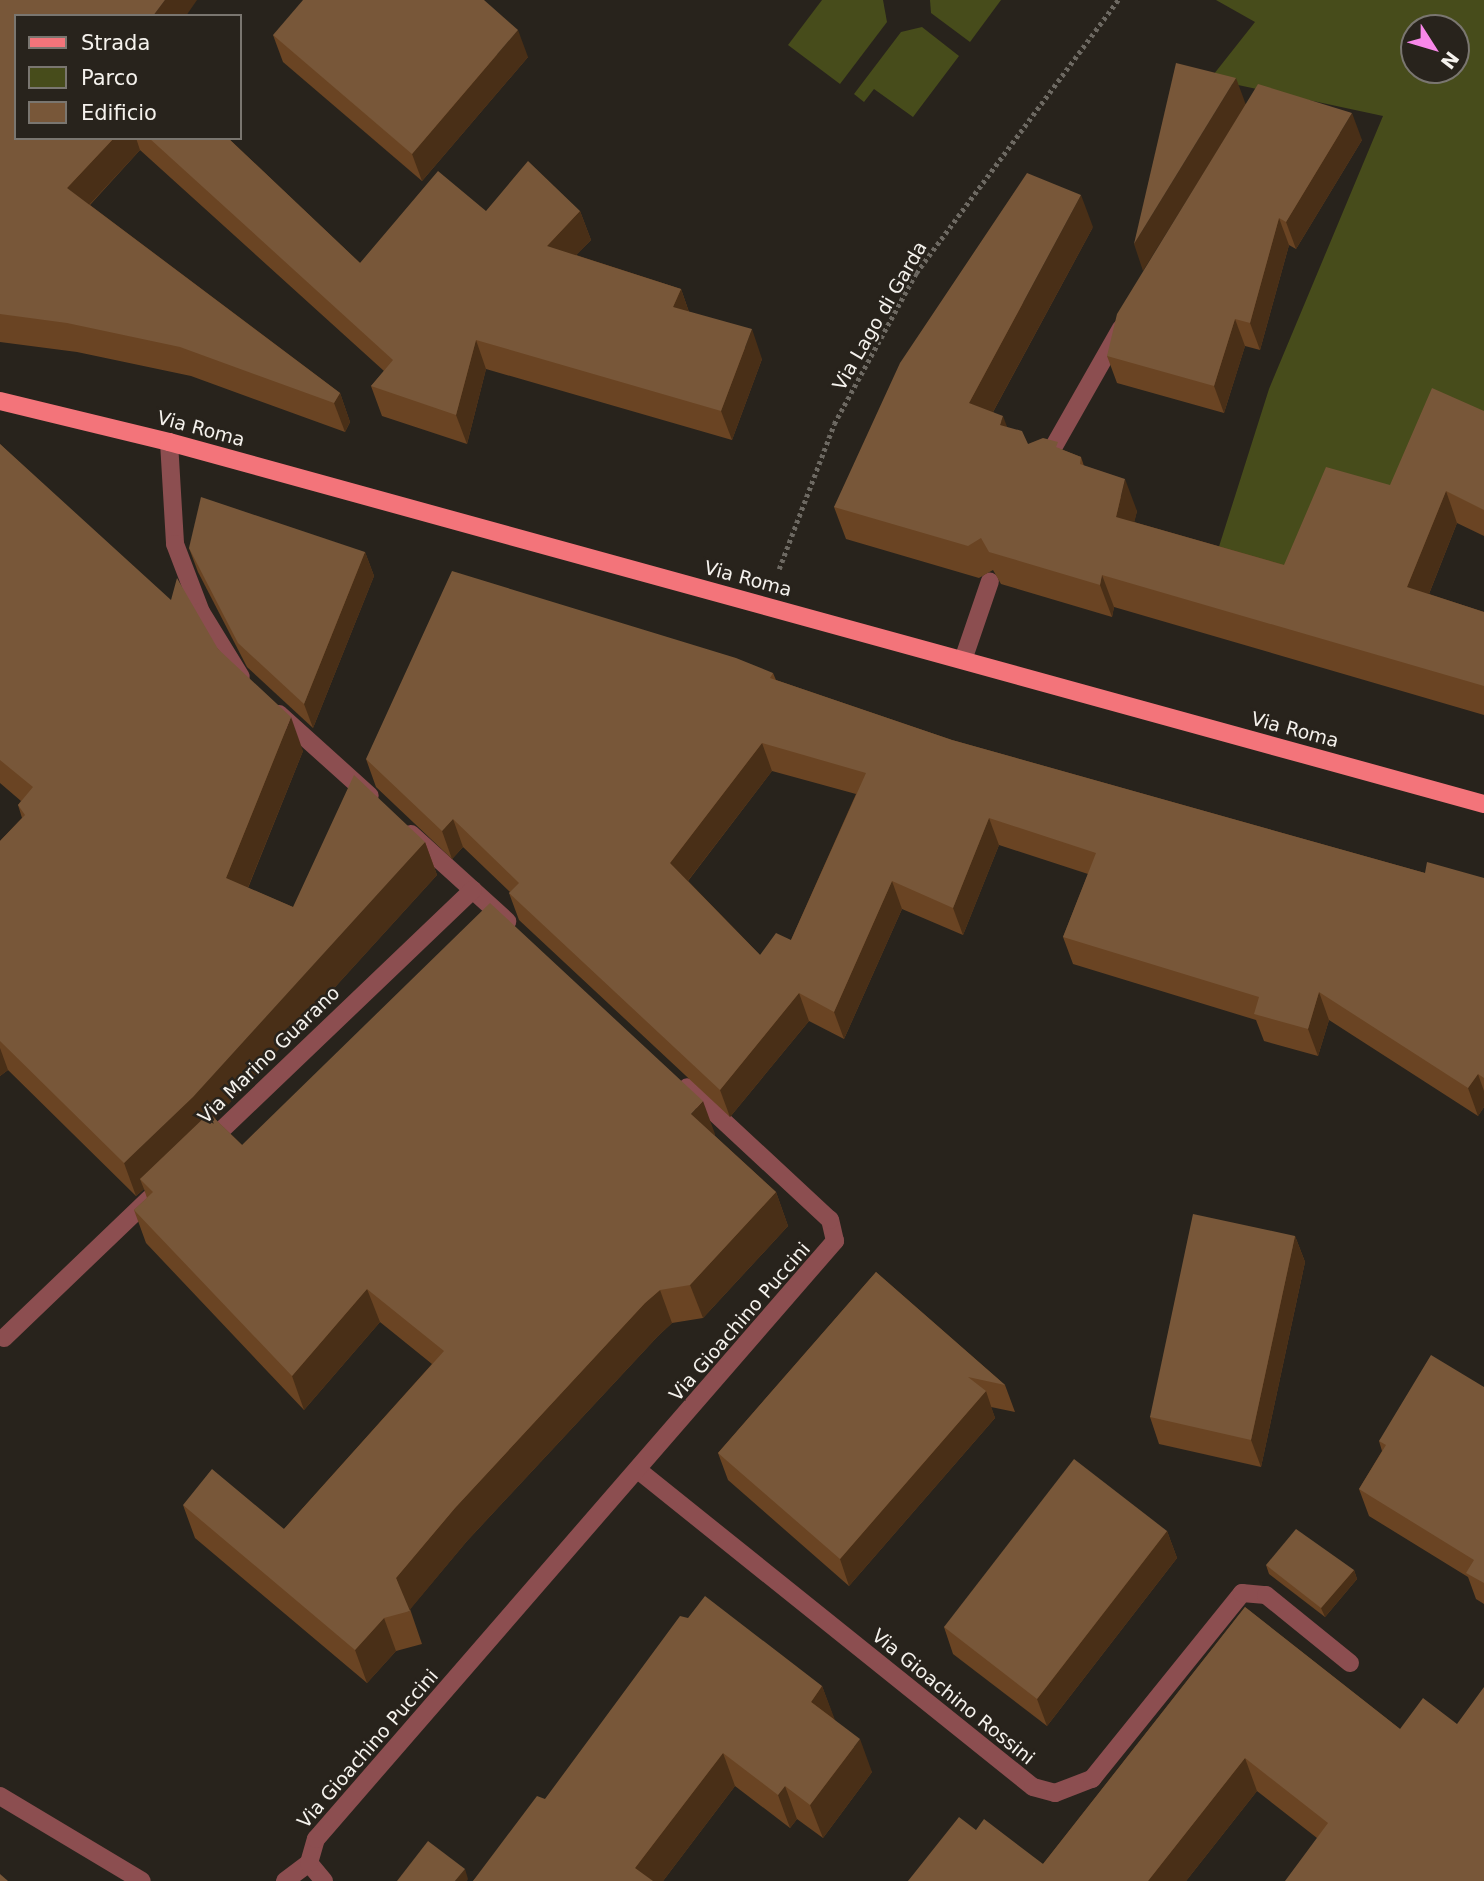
<!DOCTYPE html>
<style>
body{margin:0}
#map{position:relative;width:1484px;height:1881px;overflow:hidden;background:#28231c;font-family:"DejaVu Sans",sans-serif}
div>[style]{position:absolute}
[style*='--x']{left:calc(var(--x)*1px);top:calc(var(--y)*1px);width:calc(var(--w)*1px);rotate:calc(var(--a)*1deg)}
.green>*{inset:0;background:#474c1b}
.path>*{height:4.5px;margin-top:-2.25px;transform-origin:0;background:repeating-linear-gradient(90deg,#6d6962 0 3.5px,transparent 0 7px)}
.minor>*{height:18px;margin:-9px;padding:0 9px;transform-origin:9px;border-radius:9px;background:#8c4e50}
.major>*{height:18px;margin:-9px;padding:0 9px;transform-origin:9px;border-radius:9px;background:#f3747a}
.wall>*{inset:0;background:#6a4423}
.shaded-wall>*{inset:0;background:#492f17}
.building>*{inset:0;background:#785739}
span{translate:-50% -50%;white-space:nowrap;text-align:center;line-height:1.15;-webkit-text-stroke:5px #28231c;paint-order:stroke}
.street-label{font-size:19px;color:#f5f2ed}
.legend{position:absolute;left:14px;top:14px;width:228px;height:126px;box-sizing:border-box;background:#28231c;border:2px solid #7a7670;margin:0;padding:9px 12px;list-style:none;font-size:21px;color:#f5f2ed}
.legend li{display:flex;align-items:center;gap:14px;height:35px}
.legend b{width:35px;border:2px solid #7a7670}
.north{position:absolute;left:1400px;top:14px;width:70px;height:70px;box-sizing:border-box;background:#28231c;border:2px solid #7a7670;border-radius:50%;rotate:127deg;font-size:19px;font-weight:700;line-height:28px;text-align:center;color:#f5f2ed}
.north::after{content:'';display:block;margin:auto;width:24px;height:32px;background:#f888e9;clip-path:polygon(50% 0,100% 100%,50% 72%,0 100%)}
</style>
<div id="map">
<div class="green">
<div style="clip-path:polygon(822px 0,883px 0,887px 22px,840px 84px,788px 45px)"></div>
<div style="clip-path:polygon(930px 0,1001px 0,970px 42px,931px 13px)"></div>
<div style="clip-path:polygon(evenodd,1216px 0,1484px 0,1484px 434px,1402px 511px,1296px 584px,1216px 556px,1269px 389px,1383px 116px,1210px 79px,1255px 22px,1216px 0,1414px 28px,1456px 28px,1456px 70px,1414px 70px,1414px 28px)"></div>
<div style="clip-path:polygon(922px 27px,959px 56px,913px 117px,874px 89px,864px 102px,854px 94px,901px 32px)"></div>
</div>
<div class="path">
<div style="--x:779;--y:569;--w:155;--a:-69.2"></div>
<div style="--x:834;--y:424;--w:172;--a:-61.5"></div>
<div style="--x:916;--y:273;--w:340;--a:-53.5"></div>
</div>
<div class="minor">
<div style="--x:169;--y:442;--w:102;--a:86.6"></div>
<div style="--x:175;--y:544;--w:73;--a:69.1"></div>
<div style="--x:201;--y:612;--w:76;--a:58.4"></div>
<div style="--x:1045;--y:462;--w:154;--a:-60.4"></div>
<div style="--x:963;--y:660;--w:83;--a:-71.1"></div>
<div style="--x:279;--y:714;--w:122;--a:42"></div>
<div style="--x:411;--y:834;--w:130;--a:42.2"></div>
<div style="--x:209;--y:1142;--w:365;--a:-43.7"></div>
<div style="--x:4;--y:1338;--w:202;--a:-43.8"></div>
<div style="--x:638;--y:1470;--w:506;--a:38.75"></div>
<div style="--x:1033;--y:1787;--w:23;--a:15"></div>
<div style="--x:1055;--y:1793;--w:40;--a:-21"></div>
<div style="--x:1092;--y:1779;--w:239;--a:-51.1"></div>
<div style="--x:1242;--y:1593;--w:24;--a:5"></div>
<div style="--x:1266;--y:1595;--w:108;--a:39"></div>
<div style="--x:0;--y:1796;--w:165;--a:30.9"></div>
<div style="--x:285;--y:1881;--w:30;--a:-37"></div>
<div style="--x:324;--y:1881;--w:23;--a:-130"></div>
<div style="--x:309;--y:1863;--w:25;--a:-74"></div>
<div style="--x:316;--y:1839;--w:792;--a:-49.05"></div>
<div style="--x:835;--y:1241;--w:22;--a:-103"></div>
<div style="--x:830;--y:1220;--w:195;--a:-137.1"></div>
</div>
<div class="major">
<div style="--x:0;--y:401;--w:174;--a:13.6"></div>
<div style="--x:169;--y:442;--w:1364;--a:15.39"></div>
</div>
<div class="wall">
<div style="clip-path:polygon(0 0,16px 138px,228px 138px,360px 263px,486px 211px,580px 211px,591px 240px,576px 255px,681px 289px,689px 312px,762px 359px,732px 440px,486px 369px,467px 444px,382px 416px,371px 386px,384px 371px,140px 150px,90px 205px,340px 393px,350px 422px,345px 432px,191px 376px,77px 352px,0 342px)"></div>
<div style="clip-path:polygon(273px 35px,528px 57px,422px 181px,283px 62px)"></div>
<div style="clip-path:polygon(1245px 104px,1362px 140px,1296px 249px,1289px 245px,1260px 350px,1245px 346px,1224px 413px,1117px 383px,1107px 356px)"></div>
<div style="clip-path:polygon(1093px 227px,993px 412px,1007px 427px,1028px 444px,1060px 449px,1081px 457px,1084px 466px,1137px 511px,1134px 522px,1284px 565px,1390px 485px,1484px 411px,1484px 536px,1457px 523px,1429px 594px,1484px 612px,1484px 715px,1114px 607px,1112px 617px,1001px 584px,993px 570px,979px 578px,846px 539px,834px 507px)"></div>
<div style="clip-path:polygon(0 444px,218px 649px,303px 751px,248px 888px,293px 907px,425px 842px,437px 875px,215px 1119px,242px 1145px,715px 1134px,714px 1135px,776px 1192px,788px 1226px,703px 1318px,672px 1323px,658px 1336px,467px 1541px,410px 1609px,422px 1644px,396px 1651px,367px 1683px,195px 1538px,183px 1505px,284px 1529px,432px 1364px,380px 1322px,304px 1410px,146px 1243px,134px 1210px,147px 1198px,144px 1189px,136px 1196px,8px 1070px,0 1076px,0 841px,22px 818px,18px 805px,21px 801px,0 783px)"></div>
<div style="clip-path:polygon(189px 548px,365px 552px,374px 576px,313px 728px,247px 667px,198px 572px)"></div>
<div style="clip-path:polygon(evenodd,773px 673px,776px 680px,952px 740px,1425px 873px,1484px 878px,1484px 1107px,1478px 1116px,1329px 1020px,1318px 1056px,1264px 1041px,1256px 1020px,1073px 964px,1063px 937px,1088px 874px,999px 845px,963px 935px,902px 909px,844px 1039px,809px 1021px,730px 1117px,519px 920px,509px 893px,510px 892px,463px 847px,452px 859px,376px 787px,366px 759px,773px 673px,772px 771px,856px 794px,791px 940px,760px 955px,688px 881px,772px 771px)"></div>
<div style="clip-path:polygon(1295px 1236px,1305px 1262px,1261px 1467px,1159px 1444px,1150px 1417px)"></div>
<div style="clip-path:polygon(876px 1272px,1005px 1385px,1015px 1412px,991px 1407px,995px 1418px,849px 1586px,728px 1480px,718px 1453px)"></div>
<div style="clip-path:polygon(1484px 1387px,1484px 1604px,1476px 1599px,1468px 1577px,1369px 1516px,1359px 1489px,1382px 1451px,1379px 1441px)"></div>
<div style="clip-path:polygon(1167px 1531px,1177px 1558px,1047px 1726px,953px 1654px,944px 1627px)"></div>
<div style="clip-path:polygon(1266px 1565px,1354px 1570px,1357px 1579px,1325px 1617px,1269px 1574px)"></div>
<div style="clip-path:polygon(1245px 1607px,1400px 1729px,1457px 1724px,1484px 1881px,1317px 1838px,1257px 1791px,1186px 1881px,908px 1881px,976px 1830px,1043px 1864px)"></div>
<div style="clip-path:polygon(822px 1686px,834px 1719px,872px 1772px,823px 1838px,797px 1819px,790px 1828px,735px 1786px,663px 1881px,473px 1881px,545px 1799px)"></div>
</div>
<div class="shaded-wall">
<div style="clip-path:polygon(165px 0,197px 0,186px 16px,153px 16px)"></div>
<div style="clip-path:polygon(518px 30px,528px 57px,422px 181px,412px 154px)"></div>
<div style="clip-path:polygon(1236px 78px,1246px 105px,1143px 271px,1134px 244px)"></div>
<div style="clip-path:polygon(1352px 113px,1362px 140px,1296px 249px,1286px 222px)"></div>
<div style="clip-path:polygon(114px 138px,136px 138px,140px 150px,78px 217px,67px 188px)"></div>
<div style="clip-path:polygon(1081px 195px,1093px 227px,981px 434px,969px 403px)"></div>
<div style="clip-path:polygon(580px 211px,591px 240px,557px 275px,547px 246px)"></div>
<div style="clip-path:polygon(1279px 218px,1289px 245px,1260px 350px,1250px 323px)"></div>
<div style="clip-path:polygon(681px 289px,691px 318px,673px 307px)"></div>
<div style="clip-path:polygon(1235px 319px,1245px 346px,1224px 413px,1214px 386px)"></div>
<div style="clip-path:polygon(752px 329px,762px 359px,732px 440px,721px 411px)"></div>
<div style="clip-path:polygon(476px 340px,486px 369px,467px 444px,456px 415px)"></div>
<div style="clip-path:polygon(340px 393px,350px 422px,345px 432px,334px 403px)"></div>
<div style="clip-path:polygon(1003px 416px,1015px 448px,1000px 425px)"></div>
<div style="clip-path:polygon(1125px 479px,1137px 511px,1128px 549px,1116px 517px)"></div>
<div style="clip-path:polygon(1446px 491px,1457px 523px,1419px 619px,1407px 587px)"></div>
<div style="clip-path:polygon(365px 552px,374px 576px,313px 728px,304px 704px)"></div>
<div style="clip-path:polygon(1102px 575px,1114px 607px,1112px 617px,1100px 585px)"></div>
<div style="clip-path:polygon(291px 717px,303px 751px,238px 912px,226px 878px)"></div>
<div style="clip-path:polygon(762px 743px,772px 771px,680px 891px,670px 863px)"></div>
<div style="clip-path:polygon(989px 818px,999px 845px,963px 935px,953px 908px)"></div>
<div style="clip-path:polygon(453px 819px,463px 847px,452px 859px,442px 831px)"></div>
<div style="clip-path:polygon(425px 842px,437px 875px,205px 1130px,140px 1179px,144px 1189px,136px 1196px,124px 1163px)"></div>
<div style="clip-path:polygon(892px 881px,902px 909px,844px 1039px,834px 1012px)"></div>
<div style="clip-path:polygon(1319px 992px,1329px 1020px,1318px 1056px,1308px 1029px)"></div>
<div style="clip-path:polygon(799px 993px,809px 1021px,730px 1117px,720px 1090px)"></div>
<div style="clip-path:polygon(0 1048px,8px 1070px,0 1076px)"></div>
<div style="clip-path:polygon(1478px 1074px,1484px 1091px,1484px 1107px,1478px 1116px,1468px 1088px)"></div>
<div style="clip-path:polygon(703px 1101px,715px 1134px,703px 1147px,691px 1114px)"></div>
<div style="clip-path:polygon(776px 1192px,788px 1226px,703px 1318px,690px 1285px)"></div>
<div style="clip-path:polygon(1295px 1236px,1305px 1262px,1261px 1467px,1251px 1440px)"></div>
<div style="clip-path:polygon(367px 1289px,380px 1322px,304px 1410px,292px 1376px)"></div>
<div style="clip-path:polygon(660px 1290px,672px 1323px,658px 1336px,467px 1541px,408px 1612px,396px 1578px,455px 1508px,645px 1303px)"></div>
<div style="clip-path:polygon(986px 1391px,995px 1418px,849px 1586px,840px 1559px)"></div>
<div style="clip-path:polygon(1167px 1531px,1177px 1558px,1047px 1726px,1037px 1699px)"></div>
<div style="clip-path:polygon(1354px 1570px,1357px 1579px,1325px 1617px,1321px 1608px)"></div>
<div style="clip-path:polygon(384px 1618px,396px 1651px,367px 1683px,355px 1650px)"></div>
<div style="clip-path:polygon(822px 1686px,835px 1720px,811px 1702px)"></div>
<div style="clip-path:polygon(860px 1739px,872px 1772px,823px 1838px,810px 1805px)"></div>
<div style="clip-path:polygon(723px 1753px,735px 1786px,663px 1881px,640px 1881px,635px 1868px)"></div>
<div style="clip-path:polygon(1245px 1758px,1257px 1791px,1186px 1881px,1148px 1881px)"></div>
<div style="clip-path:polygon(785px 1786px,797px 1819px,790px 1828px,778px 1795px)"></div>
<div style="clip-path:polygon(465px 1869px,468px 1879px,467px 1881px,455px 1881px)"></div>
</div>
<div class="building">
<div style="clip-path:polygon(0 0,165px 0,153px 16px,16px 16px,16px 138px,114px 138px,67px 188px,340px 393px,334px 403px,180px 347px,67px 323px,0 314px)"></div>
<div style="clip-path:polygon(303px 0,484px 0,518px 30px,412px 154px,273px 35px)"></div>
<div style="clip-path:polygon(1176px 63px,1236px 78px,1134px 244px)"></div>
<div style="clip-path:polygon(1258px 84px,1352px 113px,1286px 222px,1279px 218px,1250px 323px,1235px 319px,1214px 386px,1107px 356px,1117px 314px)"></div>
<div style="clip-path:polygon(149px 138px,228px 138px,360px 263px,438px 171px,486px 211px,528px 161px,580px 211px,547px 246px,681px 289px,673px 307px,752px 329px,721px 411px,476px 340px,456px 415px,371px 386px,393px 360px)"></div>
<div style="clip-path:polygon(1027px 173px,1081px 195px,969px 403px,1003px 416px,1000px 425px,1022px 431px,1028px 444px,1043px 438px,1058px 442px,1056px 447px,1081px 457px,1080px 464px,1125px 479px,1116px 517px,1284px 565px,1326px 467px,1390px 485px,1432px 388px,1484px 411px,1484px 510px,1446px 491px,1407px 587px,1484px 612px,1484px 686px,1102px 575px,1100px 585px,989px 552px,981px 538px,968px 546px,834px 507px,900px 363px)"></div>
<div style="clip-path:polygon(0 444px,171px 600px,177px 578px,218px 649px,291px 717px,226px 878px,293px 907px,354px 775px,425px 842px,193px 1097px,124px 1163px,0 1041px,0 841px,25px 815px,18px 805px,33px 787px,0 760px)"></div>
<div style="clip-path:polygon(201px 497px,365px 552px,304px 704px,238px 643px,189px 548px)"></div>
<div style="clip-path:polygon(evenodd,452px 571px,736px 658px,773px 673px,770px 678px,952px 740px,1425px 873px,1427px 862px,1484px 878px,1484px 1078px,1478px 1074px,1468px 1088px,1319px 992px,1308px 1029px,1254px 1014px,1259px 997px,1063px 937px,1096px 853px,989px 818px,953px 908px,892px 881px,834px 1012px,799px 993px,720px 1090px,509px 893px,519px 883px,453px 819px,442px 831px,366px 759px,452px 571px,762px 743px,866px 773px,791px 940px,776px 933px,760px 955px,670px 863px,762px 743px)"></div>
<div style="clip-path:polygon(490px 903px,703px 1101px,691px 1114px,776px 1192px,690px 1285px,660px 1290px,645px 1303px,455px 1508px,396px 1578px,410px 1611px,384px 1618px,355px 1650px,183px 1505px,212px 1469px,284px 1529px,444px 1351px,367px 1289px,292px 1376px,134px 1210px,153px 1192px,140px 1179px,209px 1113px,242px 1145px)"></div>
<div style="clip-path:polygon(1193px 1214px,1295px 1236px,1251px 1440px,1150px 1417px)"></div>
<div style="clip-path:polygon(876px 1272px,1005px 1385px,968px 1377px,986px 1391px,840px 1559px,718px 1453px)"></div>
<div style="clip-path:polygon(1431px 1355px,1484px 1387px,1484px 1583px,1466px 1573px,1474px 1560px,1359px 1489px,1386px 1445px,1379px 1441px)"></div>
<div style="clip-path:polygon(1074px 1459px,1167px 1531px,1037px 1699px,944px 1627px)"></div>
<div style="clip-path:polygon(1296px 1529px,1354px 1570px,1321px 1608px,1266px 1565px)"></div>
<div style="clip-path:polygon(705px 1596px,822px 1686px,811px 1702px,860px 1739px,810px 1805px,785px 1786px,778px 1795px,723px 1753px,635px 1868px,653px 1881px,473px 1881px,537px 1796px,545px 1799px,680px 1616px,688px 1618px)"></div>
<div style="clip-path:polygon(1245px 1607px,1400px 1729px,1423px 1698px,1457px 1724px,1484px 1687px,1484px 1881px,1285px 1881px,1328px 1823px,1245px 1758px,1148px 1881px,908px 1881px,959px 1817px,976px 1830px,984px 1819px,1043px 1864px)"></div>
<div style="clip-path:polygon(428px 1841px,465px 1869px,455px 1881px,397px 1881px)"></div>
<div style="clip-path:polygon(0 1874px,8px 1881px,0 1881px)"></div>
</div>
<div class="street-label">
<span style="left:880px;top:316px;rotate:-60deg">Via Lago di Garda</span>
<span style="left:201px;top:429px;rotate:15deg">Via Roma</span>
<span style="left:748px;top:579px;rotate:15deg">Via Roma</span>
<span style="left:1295px;top:730px;rotate:15deg">Via Roma</span>
<span style="left:269px;top:1055px;rotate:-44deg">Via Marino Guarano</span>
<span style="left:740px;top:1322px;rotate:-49deg">Via Gioachino Puccini</span>
<span style="left:953px;top:1697px;rotate:39deg">Via Gioachino Rossini</span>
<span style="left:368px;top:1749px;rotate:-49deg">Via Gioachino Puccini</span>
</div>
<ul class="legend">
<li><b style="height:9px;background:#f3747a"></b>Strada</li>
<li><b style="height:19px;background:#474c1b"></b>Parco</li>
<li><b style="height:19px;background:#785739"></b>Edificio</li>
</ul>
<div class="north">N</div>
</div>
